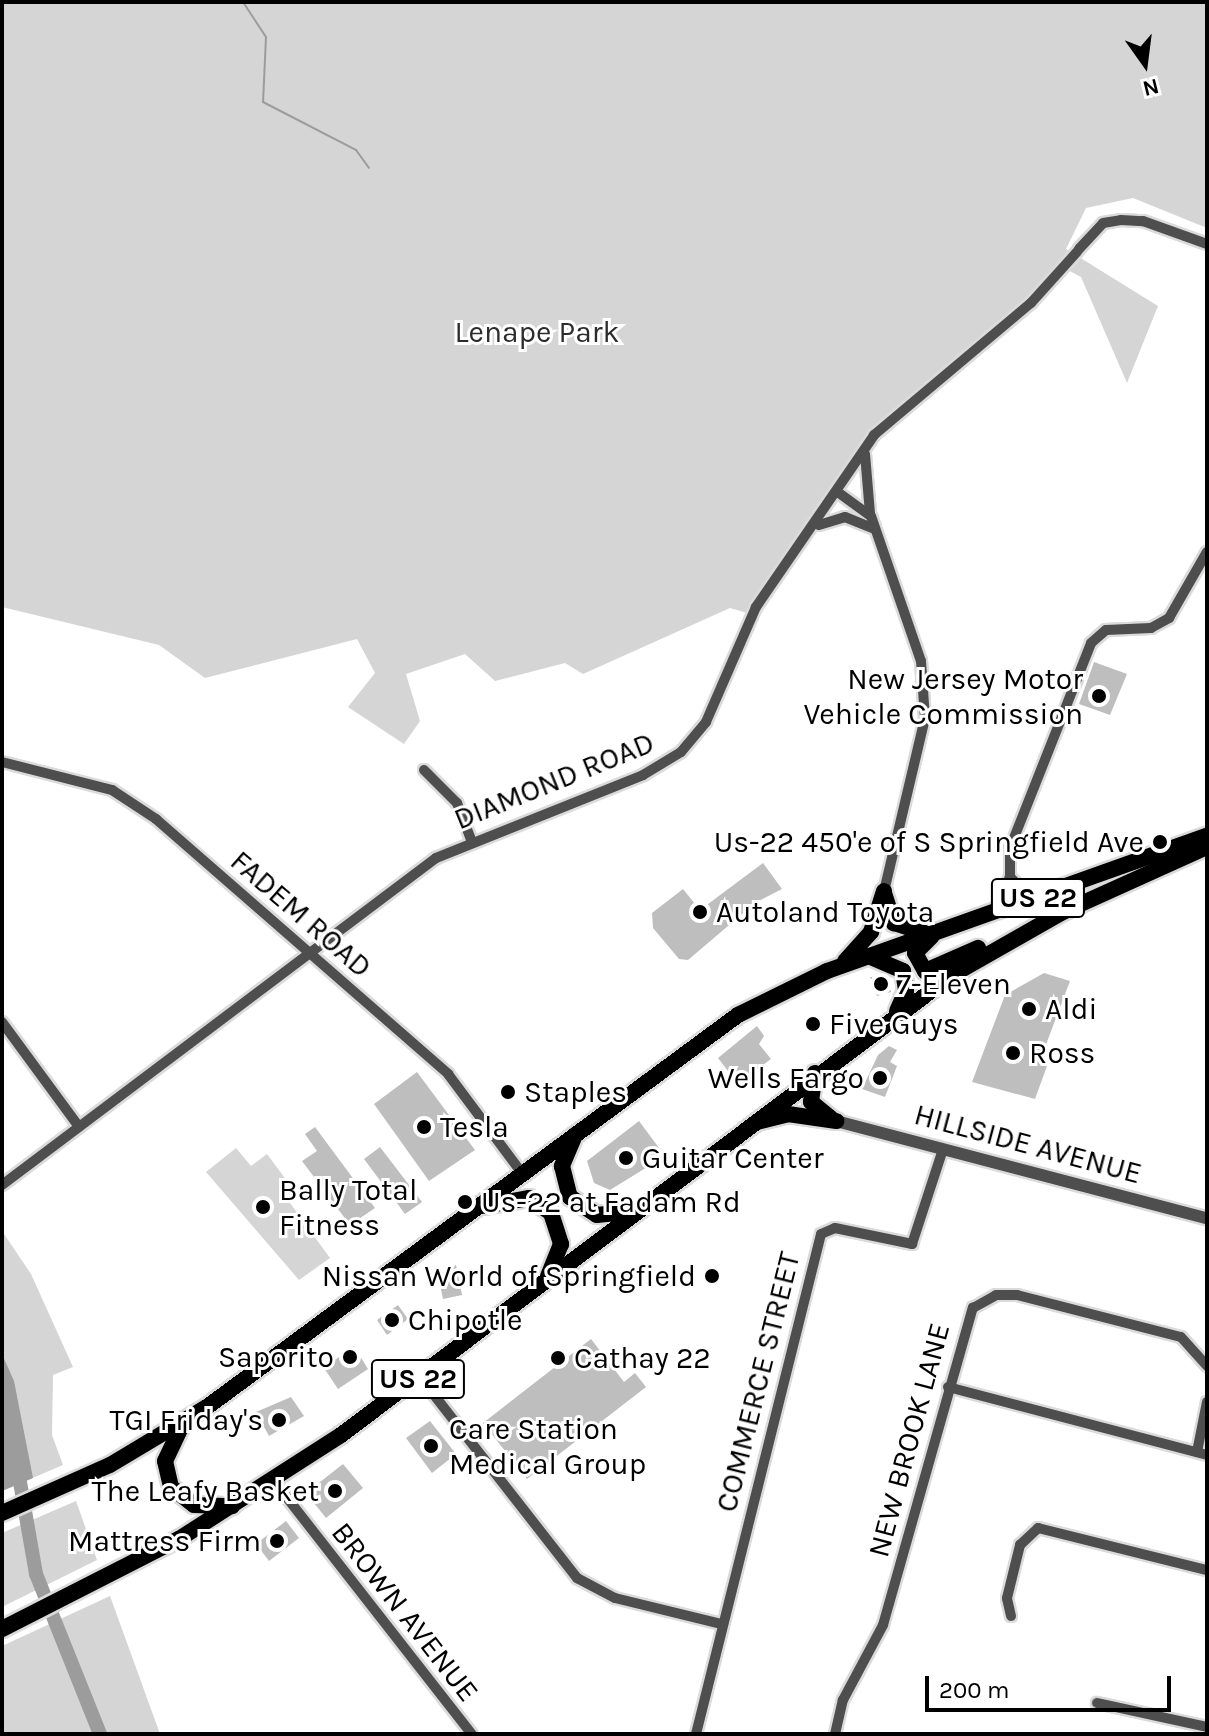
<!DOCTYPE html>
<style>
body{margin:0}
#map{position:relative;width:1209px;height:1736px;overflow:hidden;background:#fff;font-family:Karla,sans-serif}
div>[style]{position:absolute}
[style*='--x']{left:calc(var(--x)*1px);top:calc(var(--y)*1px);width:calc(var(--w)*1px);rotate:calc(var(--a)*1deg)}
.green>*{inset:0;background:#d5d5d5}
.water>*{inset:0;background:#9c9c9c}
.stream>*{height:2px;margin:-1px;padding:0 1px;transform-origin:1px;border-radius:1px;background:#9c9c9c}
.river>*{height:14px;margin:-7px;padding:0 7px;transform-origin:7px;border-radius:7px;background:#9c9c9c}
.building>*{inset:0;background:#bebebe}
.roads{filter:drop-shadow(2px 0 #dbdbdb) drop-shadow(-2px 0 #dbdbdb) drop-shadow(0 2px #dbdbdb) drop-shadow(0 -2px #dbdbdb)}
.minor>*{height:10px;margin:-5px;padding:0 5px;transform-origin:5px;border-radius:5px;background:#4e4e4e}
.tertiary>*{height:12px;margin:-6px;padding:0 6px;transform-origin:6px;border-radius:6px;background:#4e4e4e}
.trunk>*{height:16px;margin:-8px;padding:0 8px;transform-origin:8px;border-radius:8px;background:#000}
.dots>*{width:22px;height:22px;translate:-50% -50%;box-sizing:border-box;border:4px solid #fff;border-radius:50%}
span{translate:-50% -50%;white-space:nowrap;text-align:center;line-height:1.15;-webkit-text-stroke:6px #fff;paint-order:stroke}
.shield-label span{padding:2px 6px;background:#fff;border:2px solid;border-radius:6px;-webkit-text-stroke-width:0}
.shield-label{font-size:28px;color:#000;font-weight:700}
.park-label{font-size:30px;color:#2c2c2c}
.poi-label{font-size:30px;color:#000}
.right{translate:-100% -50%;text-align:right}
.left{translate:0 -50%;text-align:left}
.street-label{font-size:30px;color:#000}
.frame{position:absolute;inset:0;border:4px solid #000;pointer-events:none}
.north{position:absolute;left:1105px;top:24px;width:80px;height:80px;-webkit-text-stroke:6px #fff;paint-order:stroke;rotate:166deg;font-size:22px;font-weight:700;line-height:32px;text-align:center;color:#000}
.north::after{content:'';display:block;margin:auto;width:28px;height:36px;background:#000;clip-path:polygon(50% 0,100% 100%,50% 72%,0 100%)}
.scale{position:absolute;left:925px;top:1676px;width:246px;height:36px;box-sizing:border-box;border:4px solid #000;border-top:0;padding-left:10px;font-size:24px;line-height:28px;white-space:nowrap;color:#000;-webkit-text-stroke:6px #fff;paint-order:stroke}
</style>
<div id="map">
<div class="green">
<div style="clip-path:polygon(2px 2px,1207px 2px,1207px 228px,1133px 198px,1086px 208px,1066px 249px,1158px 306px,1127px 383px,1081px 277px,1062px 267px,869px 432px,747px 613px,730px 608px,583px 674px,565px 663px,495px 681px,465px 654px,406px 674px,420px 721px,404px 744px,348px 707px,375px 673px,357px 639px,205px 678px,159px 645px,2px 607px)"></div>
<div style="clip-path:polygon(236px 1148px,251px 1166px,267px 1154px,290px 1185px,282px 1192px,330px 1258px,299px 1280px,206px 1172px)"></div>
<div style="clip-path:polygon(2px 1231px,31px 1274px,73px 1367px,53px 1375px,52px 1435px,63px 1465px,2px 1491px)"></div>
<div style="clip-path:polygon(76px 1501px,97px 1560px,2px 1607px,2px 1533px)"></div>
<div style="clip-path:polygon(110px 1596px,160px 1734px,2px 1734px,2px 1646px)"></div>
</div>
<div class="water">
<div style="clip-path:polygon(2px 1354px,14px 1381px,33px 1478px,2px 1491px)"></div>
</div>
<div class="stream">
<div style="--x:243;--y:2;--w:42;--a:56.7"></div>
<div style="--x:266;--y:37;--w:65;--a:92.6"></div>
<div style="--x:263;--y:102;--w:105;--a:27.3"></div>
<div style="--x:356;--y:150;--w:22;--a:54"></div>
</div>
<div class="river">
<div style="--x:17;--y:1465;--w:111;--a:80.1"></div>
<div style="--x:36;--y:1574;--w:172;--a:68.2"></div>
</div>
<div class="building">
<div style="clip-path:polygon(1094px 662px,1127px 674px,1110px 715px,1079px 704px)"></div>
<div style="clip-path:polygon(763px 863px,782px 889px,755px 903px,688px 960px,679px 959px,653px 928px,652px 913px,683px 889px,700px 910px)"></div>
<div style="clip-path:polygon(1044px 973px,1070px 981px,1039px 1063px,1047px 1066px,1035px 1099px,972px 1082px,1005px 995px)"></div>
<div style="clip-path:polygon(886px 976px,891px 992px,877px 996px,870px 977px)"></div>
<div style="clip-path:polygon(757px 1026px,764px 1036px,759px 1044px,771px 1059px,738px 1084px,718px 1058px)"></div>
<div style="clip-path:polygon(889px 1046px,897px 1050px,890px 1062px,897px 1066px,885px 1097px,862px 1089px,878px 1055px)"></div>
<div style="clip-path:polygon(417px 1072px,475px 1150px,429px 1181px,374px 1104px)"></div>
<div style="clip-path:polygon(639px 1121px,665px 1156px,610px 1190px,594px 1183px,587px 1161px)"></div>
<div style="clip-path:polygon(315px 1127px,375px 1208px,350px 1225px,302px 1161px,317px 1151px,305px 1134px)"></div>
<div style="clip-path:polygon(380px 1147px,422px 1202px,405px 1214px,364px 1159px)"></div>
<div style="clip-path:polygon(456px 1265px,462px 1295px,443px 1299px,438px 1275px)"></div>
<div style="clip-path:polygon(398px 1305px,408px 1319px,387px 1335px,377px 1320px)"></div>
<div style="clip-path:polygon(591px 1339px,624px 1382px,635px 1373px,646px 1387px,527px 1479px,483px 1423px)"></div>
<div style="clip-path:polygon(354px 1346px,368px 1369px,338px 1389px,324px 1368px)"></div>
<div style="clip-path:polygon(291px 1397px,304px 1416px,269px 1436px,256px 1412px)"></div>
<div style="clip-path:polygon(430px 1421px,456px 1454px,432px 1473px,406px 1438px)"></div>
<div style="clip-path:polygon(343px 1464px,363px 1488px,326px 1518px,306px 1493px)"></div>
<div style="clip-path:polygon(286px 1521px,299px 1538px,269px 1561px,256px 1544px)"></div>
</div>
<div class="roads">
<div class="minor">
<div style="--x:1079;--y:249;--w:35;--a:-47"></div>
<div style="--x:1103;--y:223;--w:18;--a:-9"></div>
<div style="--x:1121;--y:220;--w:22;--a:3"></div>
<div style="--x:1143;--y:221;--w:68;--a:19.8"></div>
<div style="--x:865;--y:454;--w:60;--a:85.2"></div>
<div style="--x:839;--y:493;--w:39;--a:36"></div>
<div style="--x:871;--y:516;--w:153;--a:71"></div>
<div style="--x:921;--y:661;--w:57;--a:86"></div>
<div style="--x:925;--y:718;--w:178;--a:103.3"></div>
<div style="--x:819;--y:525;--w:27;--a:-17"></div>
<div style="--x:845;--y:517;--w:31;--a:22"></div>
<div style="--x:2;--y:762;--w:114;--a:14.3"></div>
<div style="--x:112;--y:790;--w:53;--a:33.4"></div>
<div style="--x:156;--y:819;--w:388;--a:41.1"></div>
<div style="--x:448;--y:1074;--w:122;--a:53.3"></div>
<div style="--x:424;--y:770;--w:47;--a:45"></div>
<div style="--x:457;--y:803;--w:40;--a:69"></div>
<div style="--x:1010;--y:877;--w:33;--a:45"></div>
<div style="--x:996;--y:911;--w:37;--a:-68"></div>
<div style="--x:1010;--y:877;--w:29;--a:-90"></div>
<div style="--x:1010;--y:848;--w:220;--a:-68.4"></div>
<div style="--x:1091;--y:643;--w:20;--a:-41"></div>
<div style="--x:1106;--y:630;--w:45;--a:-2.5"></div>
<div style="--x:1151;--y:628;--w:21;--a:-29"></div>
<div style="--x:1169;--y:618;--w:76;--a:-60.1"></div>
<div style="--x:2;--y:1022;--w:130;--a:53.7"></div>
<div style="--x:2;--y:1185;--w:543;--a:-37"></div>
<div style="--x:436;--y:858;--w:223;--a:-21.8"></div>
<div style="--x:643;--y:775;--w:44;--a:-31.2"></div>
<div style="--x:681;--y:752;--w:39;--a:-50"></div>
<div style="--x:706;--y:722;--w:125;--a:-66.5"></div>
<div style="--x:756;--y:607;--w:209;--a:-55.5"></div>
<div style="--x:874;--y:435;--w:205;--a:-40.1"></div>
<div style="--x:1031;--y:303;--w:69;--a:-48"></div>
<div style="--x:420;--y:1377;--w:255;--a:52"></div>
<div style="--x:577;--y:1578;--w:43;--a:27.8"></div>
<div style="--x:615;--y:1598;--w:110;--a:13.7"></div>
<div style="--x:948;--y:1387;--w:268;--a:14.7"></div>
<div style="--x:1197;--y:1452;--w:51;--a:-78.7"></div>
<div style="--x:274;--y:1481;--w:321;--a:52"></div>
<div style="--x:1011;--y:1616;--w:18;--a:-103"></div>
<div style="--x:1007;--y:1598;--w:55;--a:-76.2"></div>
<div style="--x:1020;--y:1545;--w:25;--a:-43"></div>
<div style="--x:1038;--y:1528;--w:174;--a:14"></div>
<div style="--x:1097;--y:1703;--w:113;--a:12.3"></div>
<div style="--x:696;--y:1734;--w:515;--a:-75.96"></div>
<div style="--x:821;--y:1234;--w:15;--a:-23"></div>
<div style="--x:835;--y:1228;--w:79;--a:11.7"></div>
<div style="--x:912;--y:1244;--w:100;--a:-71.9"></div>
<div style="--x:835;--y:1734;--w:35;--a:-77"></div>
<div style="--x:843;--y:1700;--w:85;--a:-61.9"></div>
<div style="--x:883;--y:1625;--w:330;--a:-74.2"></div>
<div style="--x:973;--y:1308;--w:26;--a:-29"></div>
<div style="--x:996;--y:1295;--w:21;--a:0"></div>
<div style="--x:1017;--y:1295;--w:169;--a:14.4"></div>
<div style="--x:1181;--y:1337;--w:39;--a:48"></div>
</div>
<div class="tertiary">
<div style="--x:836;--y:1121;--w:383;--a:14.7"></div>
</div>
<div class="trunk">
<div style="--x:884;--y:893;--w:32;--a:72"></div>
<div style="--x:894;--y:923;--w:32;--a:18"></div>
<div style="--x:932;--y:936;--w:24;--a:135"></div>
<div style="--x:915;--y:953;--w:21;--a:61"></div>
<div style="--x:925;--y:971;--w:58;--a:-23.5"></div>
<div style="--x:868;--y:956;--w:38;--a:23"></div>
<div style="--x:903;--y:971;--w:20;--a:81"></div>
<div style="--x:906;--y:991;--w:22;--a:114"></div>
<div style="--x:845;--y:961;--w:39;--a:-48"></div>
<div style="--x:871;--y:932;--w:43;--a:-72.4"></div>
<div style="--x:815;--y:1073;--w:29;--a:98"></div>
<div style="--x:811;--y:1102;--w:26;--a:39"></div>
<div style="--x:757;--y:1122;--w:32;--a:-14"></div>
<div style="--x:788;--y:1114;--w:49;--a:8.3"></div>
<div style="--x:575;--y:1135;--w:34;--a:113"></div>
<div style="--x:562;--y:1166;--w:32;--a:76"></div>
<div style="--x:570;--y:1197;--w:32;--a:34"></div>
<div style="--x:597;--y:1215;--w:36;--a:-6"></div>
<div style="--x:485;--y:1206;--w:45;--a:-10.3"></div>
<div style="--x:529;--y:1198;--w:27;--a:34"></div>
<div style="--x:551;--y:1213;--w:33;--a:72"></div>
<div style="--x:561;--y:1244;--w:35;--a:112"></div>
<div style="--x:183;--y:1423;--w:42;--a:115.3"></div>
<div style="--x:165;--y:1461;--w:27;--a:77"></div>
<div style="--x:171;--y:1487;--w:29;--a:38"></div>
<div style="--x:194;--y:1505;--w:38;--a:2"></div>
<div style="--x:2;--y:1513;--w:118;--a:-24"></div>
<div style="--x:110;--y:1465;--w:113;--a:-30.9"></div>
<div style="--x:207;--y:1407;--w:660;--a:-36.44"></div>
<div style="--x:738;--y:1015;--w:99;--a:-26.3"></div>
<div style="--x:827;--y:971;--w:403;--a:-19.6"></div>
<div style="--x:2;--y:1629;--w:199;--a:-27"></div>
<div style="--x:179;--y:1539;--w:193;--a:-32.7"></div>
<div style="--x:341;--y:1435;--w:765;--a:-36.97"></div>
<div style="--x:952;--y:975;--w:128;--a:-29.6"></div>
<div style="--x:1063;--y:912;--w:158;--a:-24.3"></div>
</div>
</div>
<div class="dots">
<div style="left:1099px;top:696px;background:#000"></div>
<div style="left:1160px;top:842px;background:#000"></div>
<div style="left:700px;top:912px;background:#000"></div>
<div style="left:881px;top:984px;background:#000"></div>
<div style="left:1029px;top:1009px;background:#000"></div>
<div style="left:813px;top:1024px;background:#000"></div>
<div style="left:1013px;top:1053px;background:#000"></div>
<div style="left:880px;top:1078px;background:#000"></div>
<div style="left:508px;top:1092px;background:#000"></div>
<div style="left:424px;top:1127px;background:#000"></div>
<div style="left:626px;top:1158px;background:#000"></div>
<div style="left:465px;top:1202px;background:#000"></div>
<div style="left:263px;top:1207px;background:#000"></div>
<div style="left:712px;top:1276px;background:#000"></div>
<div style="left:392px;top:1320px;background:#000"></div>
<div style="left:350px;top:1357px;background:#000"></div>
<div style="left:558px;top:1358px;background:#000"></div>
<div style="left:279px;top:1420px;background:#000"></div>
<div style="left:431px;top:1446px;background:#000"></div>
<div style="left:335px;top:1491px;background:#000"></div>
<div style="left:277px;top:1541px;background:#000"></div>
</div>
<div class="shield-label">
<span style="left:1038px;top:898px">US 22</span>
<span style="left:418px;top:1379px">US 22</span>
</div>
<div class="park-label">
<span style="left:537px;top:332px">Lenape Park</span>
</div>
<div class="poi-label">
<span class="right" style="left:1083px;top:696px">New Jersey Motor<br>Vehicle Commission</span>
<span class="right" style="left:1144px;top:842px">Us-22 450'e of S Springfield Ave</span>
<span class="left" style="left:716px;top:912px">Autoland Toyota</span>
<span class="left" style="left:897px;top:984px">7-Eleven</span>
<span class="left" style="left:1045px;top:1009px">Aldi</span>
<span class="left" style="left:829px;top:1024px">Five Guys</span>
<span class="left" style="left:1029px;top:1053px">Ross</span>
<span class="right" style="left:864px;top:1078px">Wells Fargo</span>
<span class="left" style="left:524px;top:1092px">Staples</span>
<span class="left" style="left:440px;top:1127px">Tesla</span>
<span class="left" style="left:642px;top:1158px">Guitar Center</span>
<span class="left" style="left:279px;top:1207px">Bally Total<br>Fitness</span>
<span class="left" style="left:481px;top:1202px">Us-22 at Fadam Rd</span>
<span class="right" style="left:696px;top:1276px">Nissan World of Springfield</span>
<span class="left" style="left:408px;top:1320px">Chipotle</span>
<span class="right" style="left:334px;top:1357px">Saporito</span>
<span class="left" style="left:574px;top:1358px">Cathay 22</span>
<span class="right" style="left:263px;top:1420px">TGI Friday's</span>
<span class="left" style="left:449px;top:1446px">Care Station<br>Medical Group</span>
<span class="right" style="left:319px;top:1491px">The Leafy Basket</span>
<span class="right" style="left:261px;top:1541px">Mattress Firm</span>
</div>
<div class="street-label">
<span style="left:554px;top:781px;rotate:-22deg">DIAMOND ROAD</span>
<span style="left:301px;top:914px;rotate:41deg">FADEM ROAD</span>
<span style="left:1028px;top:1144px;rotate:15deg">HILLSIDE AVENUE</span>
<span style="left:758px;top:1382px;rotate:-76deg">COMMERCE STREET</span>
<span style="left:909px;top:1440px;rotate:-75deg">NEW BROOK LANE</span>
<span style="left:405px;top:1612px;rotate:52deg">BROWN AVENUE</span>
</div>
<div class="frame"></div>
<div class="north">N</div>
<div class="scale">200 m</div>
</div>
